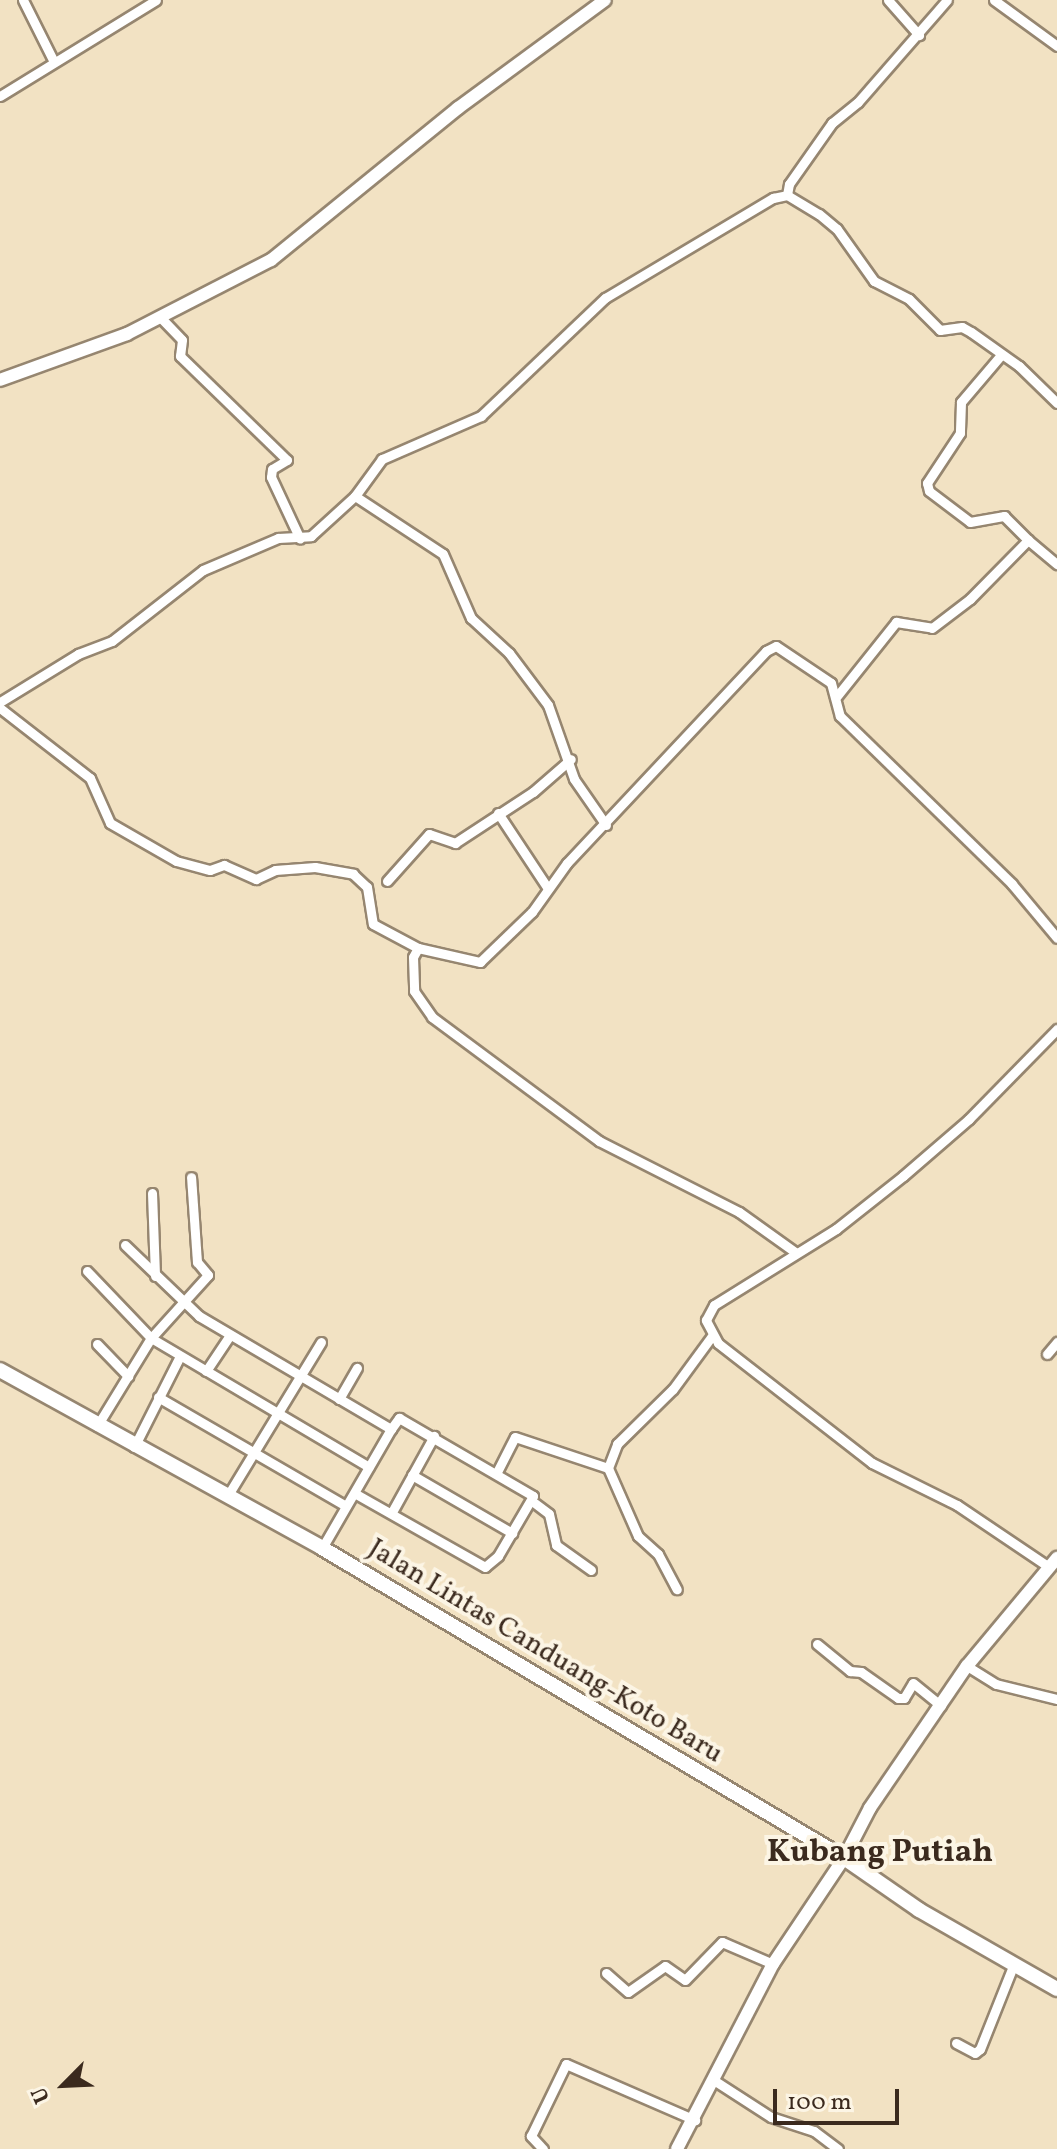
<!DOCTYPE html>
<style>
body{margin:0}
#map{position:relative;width:1057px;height:2149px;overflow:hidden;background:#f2e2c3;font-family:Vollkorn,serif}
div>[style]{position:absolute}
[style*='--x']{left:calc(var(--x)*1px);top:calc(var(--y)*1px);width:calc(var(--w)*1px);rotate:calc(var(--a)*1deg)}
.roads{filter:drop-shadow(2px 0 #968670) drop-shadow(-2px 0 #968670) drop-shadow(0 2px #968670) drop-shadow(0 -2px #968670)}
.minor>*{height:9px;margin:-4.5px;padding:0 4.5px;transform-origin:4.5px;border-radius:4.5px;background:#fff}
.tertiary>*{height:12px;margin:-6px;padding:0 6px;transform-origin:6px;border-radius:6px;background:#fff}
.secondary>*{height:14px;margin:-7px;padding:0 7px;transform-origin:7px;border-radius:7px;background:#fff}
span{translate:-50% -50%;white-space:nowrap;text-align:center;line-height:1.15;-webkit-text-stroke:8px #fcf5e5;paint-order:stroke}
.street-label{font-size:28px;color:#3b2a1e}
.quarter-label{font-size:32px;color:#3b2a1e;font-weight:700}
.north{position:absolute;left:24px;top:2045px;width:80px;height:80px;-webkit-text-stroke:6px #fcf5e5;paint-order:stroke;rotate:246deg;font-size:22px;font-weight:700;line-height:32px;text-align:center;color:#3b2a1e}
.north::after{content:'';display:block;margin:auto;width:28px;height:36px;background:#3b2a1e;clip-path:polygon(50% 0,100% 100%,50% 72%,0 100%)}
.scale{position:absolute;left:773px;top:2089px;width:126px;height:36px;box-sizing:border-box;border:4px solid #3b2a1e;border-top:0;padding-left:10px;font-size:24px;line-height:28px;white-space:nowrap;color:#3b2a1e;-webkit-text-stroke:6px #fcf5e5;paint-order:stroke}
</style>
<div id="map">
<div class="roads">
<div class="minor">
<div style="--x:23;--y:0;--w:69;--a:63.4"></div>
<div style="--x:888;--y:0;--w:47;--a:48.5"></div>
<div style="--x:994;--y:0;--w:78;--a:36.1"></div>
<div style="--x:0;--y:96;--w:183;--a:-31.6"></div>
<div style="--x:787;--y:195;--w:11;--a:-80"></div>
<div style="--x:789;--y:184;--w:75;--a:-54.8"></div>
<div style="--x:832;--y:123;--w:33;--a:-39"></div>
<div style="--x:858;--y:102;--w:135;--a:-48.9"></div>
<div style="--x:161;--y:318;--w:30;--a:46"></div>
<div style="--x:182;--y:340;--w:16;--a:97"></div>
<div style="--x:180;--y:356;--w:149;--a:44.2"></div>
<div style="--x:287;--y:460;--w:17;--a:149"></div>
<div style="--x:272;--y:469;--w:8;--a:97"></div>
<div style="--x:271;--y:477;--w:68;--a:64.9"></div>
<div style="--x:1001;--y:355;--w:62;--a:130.4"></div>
<div style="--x:961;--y:402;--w:31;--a:92"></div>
<div style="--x:960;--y:433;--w:60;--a:123.4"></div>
<div style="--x:927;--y:483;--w:8;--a:76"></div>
<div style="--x:929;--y:491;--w:51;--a:37.1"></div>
<div style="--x:970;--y:522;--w:35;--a:-10"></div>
<div style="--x:1004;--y:516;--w:34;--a:45"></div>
<div style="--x:355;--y:496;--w:105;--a:33.4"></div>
<div style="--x:443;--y:554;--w:70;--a:66.4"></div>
<div style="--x:471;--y:618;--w:52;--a:42.6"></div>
<div style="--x:509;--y:653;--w:65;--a:53.1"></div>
<div style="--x:548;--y:705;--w:78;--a:70.6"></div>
<div style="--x:574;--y:779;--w:56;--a:55.2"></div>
<div style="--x:837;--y:696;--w:95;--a:-51.4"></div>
<div style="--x:896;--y:622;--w:36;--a:9"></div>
<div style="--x:932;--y:628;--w:48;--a:-37.3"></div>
<div style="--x:970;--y:599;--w:83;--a:-45.5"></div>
<div style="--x:1028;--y:540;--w:38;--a:40"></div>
<div style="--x:0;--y:702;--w:92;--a:-31.6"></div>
<div style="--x:78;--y:654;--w:36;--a:-21"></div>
<div style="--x:112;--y:641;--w:115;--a:-38"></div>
<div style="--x:203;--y:570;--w:82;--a:-23.1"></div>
<div style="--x:278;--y:538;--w:33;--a:-3"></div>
<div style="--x:311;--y:536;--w:59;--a:-42.3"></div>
<div style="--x:355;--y:496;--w:46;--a:-53.9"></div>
<div style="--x:382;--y:459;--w:108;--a:-23.5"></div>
<div style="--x:481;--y:416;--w:171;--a:-43.6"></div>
<div style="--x:605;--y:298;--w:196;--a:-30.8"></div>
<div style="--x:773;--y:198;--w:14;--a:-12"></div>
<div style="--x:787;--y:195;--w:37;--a:31"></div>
<div style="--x:819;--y:214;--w:23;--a:40"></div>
<div style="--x:837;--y:229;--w:64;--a:54.6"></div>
<div style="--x:874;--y:281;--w:39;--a:27"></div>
<div style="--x:909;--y:299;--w:44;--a:45"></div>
<div style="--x:940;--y:330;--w:22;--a:-8"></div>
<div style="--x:962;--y:327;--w:10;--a:29"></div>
<div style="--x:971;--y:332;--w:59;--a:35.3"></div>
<div style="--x:1019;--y:366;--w:53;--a:44.2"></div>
<div style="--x:0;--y:708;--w:114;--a:37.9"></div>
<div style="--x:90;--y:778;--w:49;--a:66"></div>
<div style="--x:110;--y:823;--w:76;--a:29.9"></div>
<div style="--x:176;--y:861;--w:35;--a:15"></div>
<div style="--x:210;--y:870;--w:15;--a:-20"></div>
<div style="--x:224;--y:865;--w:35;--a:24"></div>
<div style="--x:256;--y:879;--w:21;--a:-25"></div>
<div style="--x:275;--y:870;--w:40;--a:-4.3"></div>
<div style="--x:315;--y:867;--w:39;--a:10"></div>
<div style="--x:353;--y:874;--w:19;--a:43"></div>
<div style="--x:367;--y:887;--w:37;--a:81"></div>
<div style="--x:373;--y:924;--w:51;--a:28.1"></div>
<div style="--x:418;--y:948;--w:64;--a:12.7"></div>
<div style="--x:480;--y:962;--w:72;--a:-43.9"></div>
<div style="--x:532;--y:912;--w:60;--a:-54.5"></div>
<div style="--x:567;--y:863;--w:291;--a:-46.8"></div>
<div style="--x:766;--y:651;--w:11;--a:-27"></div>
<div style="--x:776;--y:646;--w:66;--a:33.9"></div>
<div style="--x:831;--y:683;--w:34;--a:75"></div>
<div style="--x:840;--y:716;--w:240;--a:44.3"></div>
<div style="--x:1012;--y:884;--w:70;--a:50.2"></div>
<div style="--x:498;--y:813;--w:89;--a:56.5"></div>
<div style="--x:387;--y:881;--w:63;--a:-48.2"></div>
<div style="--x:429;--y:834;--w:28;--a:19"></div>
<div style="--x:455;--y:843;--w:93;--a:-33.2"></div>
<div style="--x:533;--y:792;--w:50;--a:-41"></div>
<div style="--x:418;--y:948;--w:10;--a:119"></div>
<div style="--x:413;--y:957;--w:34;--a:88"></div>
<div style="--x:414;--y:991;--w:32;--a:55"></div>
<div style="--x:432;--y:1017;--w:208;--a:36.6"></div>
<div style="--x:599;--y:1141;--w:157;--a:26.9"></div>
<div style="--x:739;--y:1212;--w:69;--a:35.5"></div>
<div style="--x:152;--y:1193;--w:83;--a:87.9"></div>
<div style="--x:125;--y:1245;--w:103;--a:43.8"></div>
<div style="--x:199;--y:1316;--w:223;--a:30.5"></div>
<div style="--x:87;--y:1271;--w:93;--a:46.3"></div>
<div style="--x:151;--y:1338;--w:253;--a:30.6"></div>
<div style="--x:97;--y:1344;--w:45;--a:45.9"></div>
<div style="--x:1047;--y:1354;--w:16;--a:-50"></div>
<div style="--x:206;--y:1371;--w:43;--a:-56.3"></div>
<div style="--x:158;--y:1397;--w:217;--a:30.1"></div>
<div style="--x:339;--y:1399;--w:36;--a:-60"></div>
<div style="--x:97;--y:1426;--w:103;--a:-58.5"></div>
<div style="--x:151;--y:1338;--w:85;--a:-47.9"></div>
<div style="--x:208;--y:1275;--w:17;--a:-130"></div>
<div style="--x:197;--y:1262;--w:85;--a:-94"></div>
<div style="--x:134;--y:1447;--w:102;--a:-63.2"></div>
<div style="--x:608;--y:1468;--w:74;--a:66.2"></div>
<div style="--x:638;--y:1536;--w:27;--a:42"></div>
<div style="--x:658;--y:1554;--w:40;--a:62"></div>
<div style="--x:497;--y:1472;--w:39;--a:-63"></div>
<div style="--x:515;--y:1437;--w:98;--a:18.4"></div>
<div style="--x:608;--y:1468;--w:26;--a:-69"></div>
<div style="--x:617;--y:1444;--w:78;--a:-44.5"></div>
<div style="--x:673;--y:1389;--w:66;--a:-53.7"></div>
<div style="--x:412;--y:1475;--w:116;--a:30.1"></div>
<div style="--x:228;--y:1495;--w:179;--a:-58.7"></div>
<div style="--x:532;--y:1501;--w:21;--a:37"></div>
<div style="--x:549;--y:1514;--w:32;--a:77"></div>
<div style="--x:556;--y:1545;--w:43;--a:35.5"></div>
<div style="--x:392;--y:1512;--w:87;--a:-61.1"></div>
<div style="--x:322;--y:1548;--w:138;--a:-59.9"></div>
<div style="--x:391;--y:1429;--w:14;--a:-54"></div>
<div style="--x:399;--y:1418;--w:155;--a:30.2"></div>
<div style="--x:533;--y:1496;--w:69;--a:120.3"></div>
<div style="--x:498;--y:1556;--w:17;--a:140"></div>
<div style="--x:485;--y:1567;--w:150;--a:-150.5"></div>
<div style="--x:1049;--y:1567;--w:111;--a:-146"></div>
<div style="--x:957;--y:1505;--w:95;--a:-153.7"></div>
<div style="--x:872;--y:1463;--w:195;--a:-142.1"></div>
<div style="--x:718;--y:1343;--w:26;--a:-118"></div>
<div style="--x:706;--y:1320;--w:17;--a:-62"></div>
<div style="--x:714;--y:1305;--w:144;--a:-31.9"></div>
<div style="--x:836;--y:1229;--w:85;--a:-38.3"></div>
<div style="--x:903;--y:1176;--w:87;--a:-40.8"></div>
<div style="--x:969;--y:1119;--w:126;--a:-45.6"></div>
<div style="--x:817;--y:1644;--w:43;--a:39.3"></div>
<div style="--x:850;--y:1671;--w:11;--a:5"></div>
<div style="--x:861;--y:1672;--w:45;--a:35.1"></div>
<div style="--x:898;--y:1698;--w:6;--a:0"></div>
<div style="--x:904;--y:1698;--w:17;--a:-59"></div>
<div style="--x:913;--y:1683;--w:36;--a:39"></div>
<div style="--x:967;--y:1666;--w:34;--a:32"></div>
<div style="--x:996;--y:1684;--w:63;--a:13.8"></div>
<div style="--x:606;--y:1973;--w:29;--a:41"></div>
<div style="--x:628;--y:1992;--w:45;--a:-35.1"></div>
<div style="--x:665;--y:1966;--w:24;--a:35"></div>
<div style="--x:685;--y:1980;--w:53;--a:-45.8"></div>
<div style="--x:722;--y:1942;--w:56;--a:23.3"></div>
<div style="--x:956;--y:2043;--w:21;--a:28"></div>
<div style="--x:975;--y:2053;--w:6;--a:-39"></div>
<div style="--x:980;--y:2049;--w:89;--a:-68.3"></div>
<div style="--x:712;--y:2079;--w:70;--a:32.8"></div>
<div style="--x:771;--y:2117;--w:45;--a:18"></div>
<div style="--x:814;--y:2131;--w:30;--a:37"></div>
<div style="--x:543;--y:2149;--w:18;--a:-133"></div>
<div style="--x:531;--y:2136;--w:80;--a:-64.1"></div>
<div style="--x:566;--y:2064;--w:141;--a:23.5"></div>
</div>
<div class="tertiary">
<div style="--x:0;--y:380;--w:135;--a:-19.9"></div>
<div style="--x:127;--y:334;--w:162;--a:-27.2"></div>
<div style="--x:271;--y:260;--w:241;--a:-39.1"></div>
<div style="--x:458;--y:108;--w:182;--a:-36.3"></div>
<div style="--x:677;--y:2149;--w:208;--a:-62.6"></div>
<div style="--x:773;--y:1964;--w:128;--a:-56.2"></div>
<div style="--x:844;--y:1858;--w:56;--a:-62.5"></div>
<div style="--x:870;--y:1808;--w:172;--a:-55.7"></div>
<div style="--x:967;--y:1666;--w:141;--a:-50.2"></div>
</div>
<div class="secondary">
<div style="--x:0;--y:1370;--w:368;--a:28.9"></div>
<div style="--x:322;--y:1548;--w:607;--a:30.7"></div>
<div style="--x:844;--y:1858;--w:91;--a:34.7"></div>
<div style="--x:919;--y:1910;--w:159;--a:29.8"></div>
</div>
</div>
<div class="street-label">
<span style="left:545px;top:1652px;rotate:31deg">Jalan Lintas Canduang-Koto Baru</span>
</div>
<div class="quarter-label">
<span style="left:880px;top:1853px">Kubang Putiah</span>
</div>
<div class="north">U</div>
<div class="scale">100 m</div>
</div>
